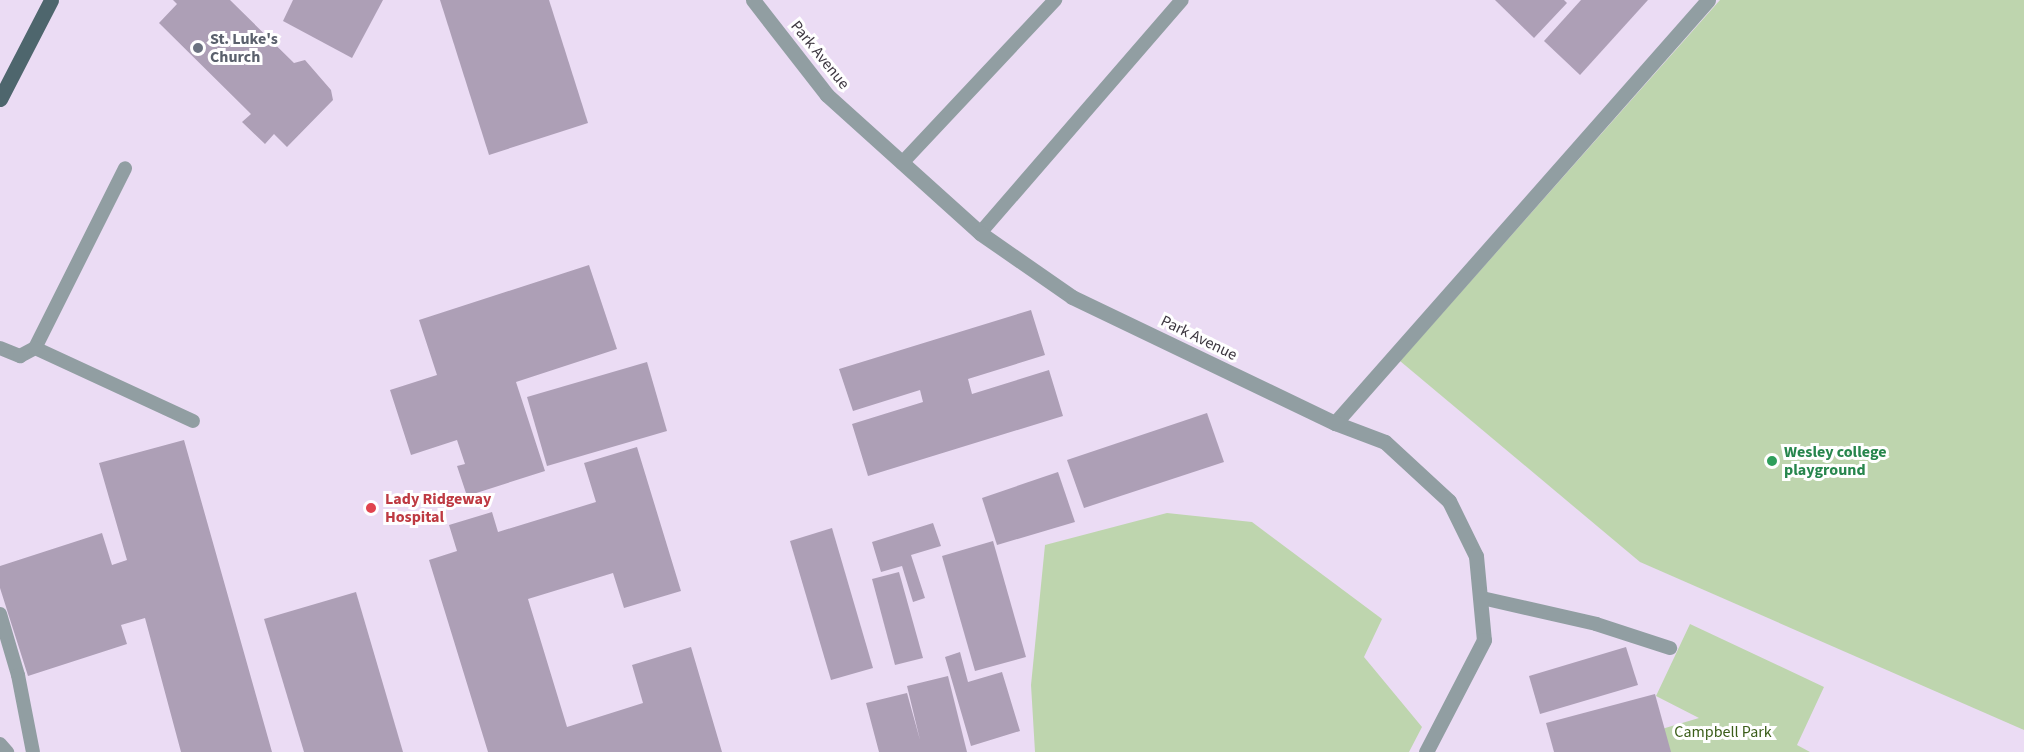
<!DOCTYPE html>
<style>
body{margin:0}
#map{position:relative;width:2024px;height:752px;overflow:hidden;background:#ebdcf4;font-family:"Source Sans 3",sans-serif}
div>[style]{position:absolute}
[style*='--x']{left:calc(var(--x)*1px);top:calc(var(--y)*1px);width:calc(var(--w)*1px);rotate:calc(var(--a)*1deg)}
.green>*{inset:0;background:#bed5ae}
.building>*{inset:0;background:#ad9fb6}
.service>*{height:14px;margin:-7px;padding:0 7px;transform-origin:7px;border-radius:7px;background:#919ea2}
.minor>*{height:15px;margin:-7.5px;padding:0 7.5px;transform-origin:7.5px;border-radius:7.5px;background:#919ea2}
.tertiary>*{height:15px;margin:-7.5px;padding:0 7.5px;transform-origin:7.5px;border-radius:7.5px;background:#919ea2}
.primary>*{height:15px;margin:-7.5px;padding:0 7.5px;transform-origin:7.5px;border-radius:7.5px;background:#4e666d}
.dots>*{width:16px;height:16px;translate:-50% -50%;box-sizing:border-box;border:3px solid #fff;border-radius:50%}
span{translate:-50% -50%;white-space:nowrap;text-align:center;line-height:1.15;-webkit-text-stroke:6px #fff;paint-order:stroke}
.worship-label{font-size:16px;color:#5b616d;font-weight:700}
.left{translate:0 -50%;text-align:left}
.street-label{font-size:16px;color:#3d3740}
.leisure-label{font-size:16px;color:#27864d;font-weight:700}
.health-label{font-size:16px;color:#be3a42;font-weight:700}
.park-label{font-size:16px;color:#3a5d18}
</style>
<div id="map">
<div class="green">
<div style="clip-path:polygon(1720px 0,2024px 0,2024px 730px,1640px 562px,1400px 361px)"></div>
<div style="clip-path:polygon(1167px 513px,1252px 522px,1382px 619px,1364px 657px,1422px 727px,1409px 752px,1035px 752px,1031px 685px,1045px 545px)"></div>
<div style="clip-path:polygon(1690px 624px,1824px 687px,1797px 745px,1810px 752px,1584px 752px,1699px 718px,1656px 696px)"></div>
</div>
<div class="building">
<div style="clip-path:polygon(173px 0,230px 0,294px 63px,305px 60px,331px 90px,333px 100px,287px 147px,274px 134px,265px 144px,242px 122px,251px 114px,159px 23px,177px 4px)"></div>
<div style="clip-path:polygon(293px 0,383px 0,352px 58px,283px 21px)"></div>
<div style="clip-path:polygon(440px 0,549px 0,588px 123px,489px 155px)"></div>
<div style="clip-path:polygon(1495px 0,1564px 0,1567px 3px,1534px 38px)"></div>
<div style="clip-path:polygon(1581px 0,1648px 0,1580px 75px,1544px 41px)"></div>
<div style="clip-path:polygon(589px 265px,617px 349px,516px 382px,545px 471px,467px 496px,457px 466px,465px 464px,457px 440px,411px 455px,390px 390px,437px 375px,419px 320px)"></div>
<div style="clip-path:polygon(1031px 310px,1045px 355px,968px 379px,972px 394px,1049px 370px,1063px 416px,868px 476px,852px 424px,923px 402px,920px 390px,853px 411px,839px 369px)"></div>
<div style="clip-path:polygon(647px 362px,667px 431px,547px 466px,527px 397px)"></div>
<div style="clip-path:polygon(1207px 413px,1224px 462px,1084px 508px,1067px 460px)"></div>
<div style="clip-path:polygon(184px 440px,272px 752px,181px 752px,145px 618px,121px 625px,127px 644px,28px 676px,0 588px,0 566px,102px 533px,112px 565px,127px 560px,99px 463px)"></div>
<div style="clip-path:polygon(637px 447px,681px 591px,624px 608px,613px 573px,528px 599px,567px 727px,643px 703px,632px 665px,691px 647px,722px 752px,488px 752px,429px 560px,457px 551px,449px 525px,492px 512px,498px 532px,596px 502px,584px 463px)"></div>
<div style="clip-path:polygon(1058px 472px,1075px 522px,997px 545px,982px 498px)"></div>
<div style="clip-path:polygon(933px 523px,941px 546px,911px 555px,925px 598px,913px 602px,902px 566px,881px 572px,872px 542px)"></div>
<div style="clip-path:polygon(832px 528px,873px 668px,831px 680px,790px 541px)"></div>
<div style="clip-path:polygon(993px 541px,1026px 657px,975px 671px,942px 556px)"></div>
<div style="clip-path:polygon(899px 572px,923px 658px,895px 665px,872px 579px)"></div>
<div style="clip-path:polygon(356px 592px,403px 752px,304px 752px,264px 619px)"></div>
<div style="clip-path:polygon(1626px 647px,1638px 685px,1540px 714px,1529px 676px)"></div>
<div style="clip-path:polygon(960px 652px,968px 682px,1002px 672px,1020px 731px,971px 746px,945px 657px)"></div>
<div style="clip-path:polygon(948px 676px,967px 752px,879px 752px,866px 703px,907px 693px,920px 740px,907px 686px)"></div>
<div style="clip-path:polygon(1655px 694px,1671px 752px,1554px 752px,1546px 723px)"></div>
</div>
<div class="service">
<div style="--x:902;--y:163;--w:224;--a:-46.8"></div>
<div style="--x:980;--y:233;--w:308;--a:-49.1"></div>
<div style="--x:0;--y:348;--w:22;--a:22"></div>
<div style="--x:20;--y:356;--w:17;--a:-28"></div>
<div style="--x:35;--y:348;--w:201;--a:-63.4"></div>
<div style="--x:35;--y:348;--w:174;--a:24.8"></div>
<div style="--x:1482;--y:598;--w:117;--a:12.8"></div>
<div style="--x:1596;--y:624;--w:78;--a:18"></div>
<div style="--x:0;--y:614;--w:64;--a:73.6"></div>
<div style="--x:18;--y:675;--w:78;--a:79"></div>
<div style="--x:0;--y:744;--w:11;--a:49"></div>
</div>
<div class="minor">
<div style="--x:1335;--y:423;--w:564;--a:-48.59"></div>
</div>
<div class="tertiary">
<div style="--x:753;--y:0;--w:120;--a:52.1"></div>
<div style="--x:827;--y:95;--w:206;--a:42"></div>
<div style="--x:980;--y:233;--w:112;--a:34.8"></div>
<div style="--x:1072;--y:297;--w:292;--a:25.6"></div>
<div style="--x:1335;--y:423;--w:53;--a:20.8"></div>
<div style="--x:1385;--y:442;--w:87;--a:42.7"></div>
<div style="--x:1449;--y:501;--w:61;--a:63.9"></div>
<div style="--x:1476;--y:556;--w:84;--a:84.6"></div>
<div style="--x:1484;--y:640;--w:126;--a:117.4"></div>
</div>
<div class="primary">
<div style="--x:0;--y:99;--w:111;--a:-62.7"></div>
</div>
<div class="dots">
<div style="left:198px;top:48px;background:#6b7280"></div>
<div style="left:1772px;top:461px;background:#2e9e5b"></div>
<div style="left:371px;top:508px;background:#e0444e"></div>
</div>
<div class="worship-label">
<span class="left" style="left:210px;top:48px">St. Luke's<br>Church</span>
</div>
<div class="street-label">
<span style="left:820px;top:55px;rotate:51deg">Park Avenue</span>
<span style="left:1199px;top:338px;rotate:26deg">Park Avenue</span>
</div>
<div class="leisure-label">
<span class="left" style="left:1784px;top:461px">Wesley college<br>playground</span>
</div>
<div class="health-label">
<span class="left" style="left:385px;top:508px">Lady Ridgeway<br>Hospital</span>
</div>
<div class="park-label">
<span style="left:1723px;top:732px">Campbell Park</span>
</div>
</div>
